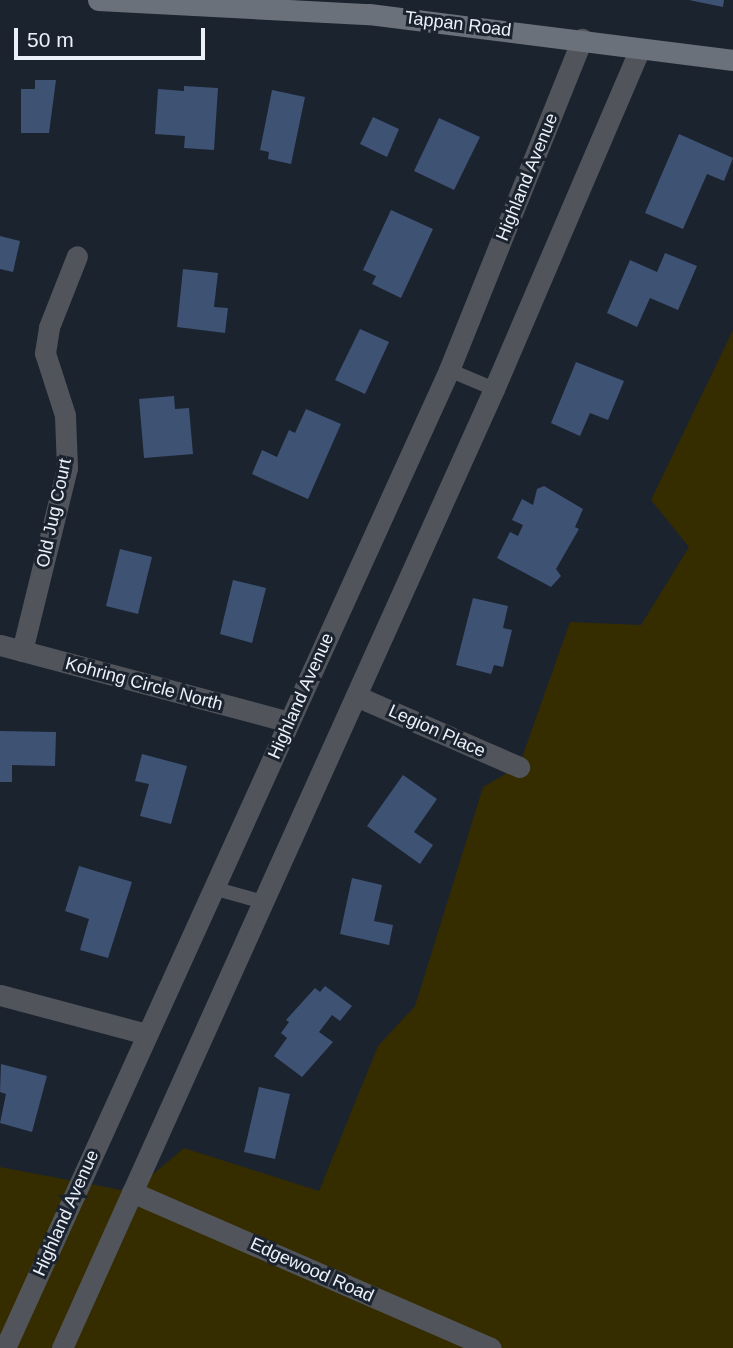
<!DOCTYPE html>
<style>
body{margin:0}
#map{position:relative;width:733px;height:1348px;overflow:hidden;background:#1b232f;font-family:Arial,sans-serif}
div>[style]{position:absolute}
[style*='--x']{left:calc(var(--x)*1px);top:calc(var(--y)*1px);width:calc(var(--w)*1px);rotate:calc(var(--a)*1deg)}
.green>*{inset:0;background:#352c00}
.building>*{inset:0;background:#3e5274}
.lane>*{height:14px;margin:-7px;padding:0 7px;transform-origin:7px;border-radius:7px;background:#51555b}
.street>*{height:21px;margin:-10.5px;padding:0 10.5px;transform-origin:10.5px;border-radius:10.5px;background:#51555b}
.secondary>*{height:21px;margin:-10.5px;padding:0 10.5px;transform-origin:10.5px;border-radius:10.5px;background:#6b717b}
span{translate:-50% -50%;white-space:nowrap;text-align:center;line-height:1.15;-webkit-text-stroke:6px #1b232f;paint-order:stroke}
.street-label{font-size:18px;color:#ebf0f9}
.scale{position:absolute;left:14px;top:28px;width:191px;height:32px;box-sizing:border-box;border:4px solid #ebf0f9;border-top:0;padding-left:9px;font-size:21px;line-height:24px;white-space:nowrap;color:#ebf0f9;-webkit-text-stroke:5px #1b232f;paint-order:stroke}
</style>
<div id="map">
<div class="green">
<div style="clip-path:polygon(733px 330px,733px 1348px,0 1348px,0 1167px,132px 1192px,184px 1148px,319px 1191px,378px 1046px,415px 1006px,483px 787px,519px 766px,570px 622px,641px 625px,689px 547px,651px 500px)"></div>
</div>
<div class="building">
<div style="clip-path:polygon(689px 0,724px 0,723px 7px)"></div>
<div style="clip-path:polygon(35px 80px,56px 80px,49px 133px,21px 133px,21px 89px,35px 89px)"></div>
<div style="clip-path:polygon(184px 86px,218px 88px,214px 150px,184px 148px,185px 136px,155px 134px,158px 89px,184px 91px)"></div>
<div style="clip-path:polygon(272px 90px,305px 97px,291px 164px,268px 159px,269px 152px,260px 150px)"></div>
<div style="clip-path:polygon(373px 117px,399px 129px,387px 157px,360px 144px)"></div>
<div style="clip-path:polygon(439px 118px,480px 137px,454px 190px,414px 171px)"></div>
<div style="clip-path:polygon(679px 134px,733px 158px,724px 181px,707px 174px,683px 229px,645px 213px)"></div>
<div style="clip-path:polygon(391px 210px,433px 229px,401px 298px,372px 284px,376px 276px,363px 270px)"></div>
<div style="clip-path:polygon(0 236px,20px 241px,13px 272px,0 269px)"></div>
<div style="clip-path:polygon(665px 253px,697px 266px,678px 310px,650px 298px,637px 327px,607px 313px,630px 260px,657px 272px)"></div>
<div style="clip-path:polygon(183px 269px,218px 273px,214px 307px,228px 308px,225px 333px,177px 327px)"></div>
<div style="clip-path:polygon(360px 329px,389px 342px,365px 394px,335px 380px)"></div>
<div style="clip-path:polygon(576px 362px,624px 381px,608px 420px,590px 413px,580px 436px,551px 423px)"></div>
<div style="clip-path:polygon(174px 396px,175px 409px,189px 408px,193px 454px,144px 458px,139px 399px)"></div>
<div style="clip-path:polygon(306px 409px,341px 424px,308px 499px,252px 474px,262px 450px,277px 457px,289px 430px,295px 433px)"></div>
<div style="clip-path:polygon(544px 486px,583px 509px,575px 527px,579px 529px,556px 569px,561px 576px,551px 587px,497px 558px,510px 532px,518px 536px,523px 525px,512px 520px,522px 499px,533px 505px,537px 489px)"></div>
<div style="clip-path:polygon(120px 549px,152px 557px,138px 614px,106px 606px)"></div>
<div style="clip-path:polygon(233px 580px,266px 588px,252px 643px,220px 634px)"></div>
<div style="clip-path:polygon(473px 598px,508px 606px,503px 628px,512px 630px,503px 667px,494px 665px,491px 674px,456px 665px)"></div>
<div style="clip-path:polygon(0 731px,56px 732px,55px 766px,12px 765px,12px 782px,0 782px)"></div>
<div style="clip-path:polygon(142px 754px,187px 766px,171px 824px,140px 816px,149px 784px,135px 781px)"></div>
<div style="clip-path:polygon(403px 775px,437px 799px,414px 832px,433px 845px,420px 864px,367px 826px)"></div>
<div style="clip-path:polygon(79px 866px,132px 882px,108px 958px,80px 950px,89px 919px,65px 911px)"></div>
<div style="clip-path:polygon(352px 878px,382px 885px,374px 921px,393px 925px,389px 945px,340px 934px)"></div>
<div style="clip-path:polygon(325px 986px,352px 1006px,340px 1021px,332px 1015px,319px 1032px,333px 1042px,302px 1077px,274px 1056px,287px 1038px,281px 1033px,289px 1022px,286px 1020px,315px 988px,320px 992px)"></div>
<div style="clip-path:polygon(1px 1064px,47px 1076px,32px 1132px,0 1123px,6px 1094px,0 1092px)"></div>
<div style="clip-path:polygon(259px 1087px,290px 1094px,275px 1159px,244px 1152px)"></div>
</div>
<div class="lane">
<div style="--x:449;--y:370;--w:49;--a:22.9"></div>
<div style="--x:213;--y:888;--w:52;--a:15.6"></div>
</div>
<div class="street">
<div style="--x:0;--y:645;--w:299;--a:14.9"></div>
<div style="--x:22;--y:651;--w:188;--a:-76.2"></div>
<div style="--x:67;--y:468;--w:53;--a:-92.2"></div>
<div style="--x:65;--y:415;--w:65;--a:-107.9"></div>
<div style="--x:45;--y:353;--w:26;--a:-81"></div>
<div style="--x:49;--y:327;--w:76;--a:-68.5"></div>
<div style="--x:356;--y:696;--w:178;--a:23.5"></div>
<div style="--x:0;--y:995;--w:152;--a:14.9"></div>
<div style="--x:132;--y:1192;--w:391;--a:23.5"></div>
<div style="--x:5;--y:1348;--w:1074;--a:-65.58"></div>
<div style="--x:449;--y:370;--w:357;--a:-68.1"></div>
<div style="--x:62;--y:1348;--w:1052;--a:-65.75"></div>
<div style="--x:494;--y:389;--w:369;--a:-66.8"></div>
</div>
<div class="secondary">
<div style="--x:98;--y:0;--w:271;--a:3"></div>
<div style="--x:369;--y:14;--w:367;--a:7.2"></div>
</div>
<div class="street-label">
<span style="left:458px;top:24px;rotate:7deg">Tappan Road</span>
<span style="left:527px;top:177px;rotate:-68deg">Highland Avenue</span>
<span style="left:54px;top:513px;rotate:-78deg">Old Jug Court</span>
<span style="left:144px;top:684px;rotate:15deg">Kohring Circle North</span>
<span style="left:301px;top:696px;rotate:-66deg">Highland Avenue</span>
<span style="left:437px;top:731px;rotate:24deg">Legion Place</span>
<span style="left:66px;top:1213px;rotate:-66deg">Highland Avenue</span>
<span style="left:312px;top:1270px;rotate:24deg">Edgewood Road</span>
</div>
<div class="scale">50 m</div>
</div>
